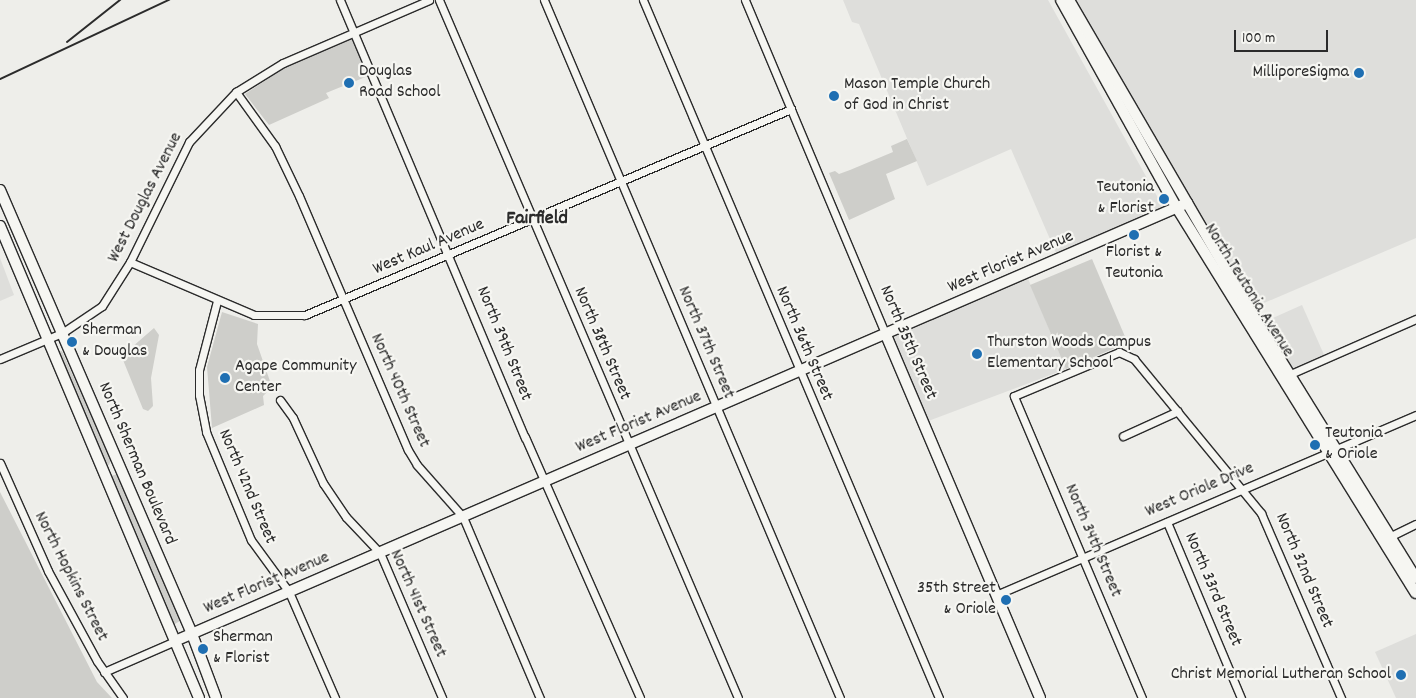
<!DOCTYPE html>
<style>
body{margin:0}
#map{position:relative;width:1416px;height:698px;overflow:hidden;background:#eeeeea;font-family:Dekko,sans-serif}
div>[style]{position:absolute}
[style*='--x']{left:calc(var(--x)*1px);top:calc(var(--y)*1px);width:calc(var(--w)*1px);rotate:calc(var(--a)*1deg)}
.built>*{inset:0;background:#dededb}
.green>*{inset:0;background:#cececa}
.roads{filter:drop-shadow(1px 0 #2b2b2b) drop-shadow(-1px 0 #2b2b2b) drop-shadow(0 1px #2b2b2b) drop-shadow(0 -1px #2b2b2b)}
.street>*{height:7px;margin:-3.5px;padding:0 3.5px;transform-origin:3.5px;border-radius:3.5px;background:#f6f6f2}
.secondary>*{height:10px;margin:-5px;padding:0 5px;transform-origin:5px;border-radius:5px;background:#f6f6f2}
.rail>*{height:2px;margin:-1px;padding:0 1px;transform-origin:1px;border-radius:1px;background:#2b2b2b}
.dots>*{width:14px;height:14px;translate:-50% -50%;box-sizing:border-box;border:2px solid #f6f6f2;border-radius:50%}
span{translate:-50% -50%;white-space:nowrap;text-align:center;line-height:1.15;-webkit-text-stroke:4.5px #f6f6f2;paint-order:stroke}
.poi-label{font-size:18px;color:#2b2b2b}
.left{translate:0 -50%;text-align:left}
.right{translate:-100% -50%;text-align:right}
.street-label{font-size:18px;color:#2b2b2b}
.quarter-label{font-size:20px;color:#2b2b2b;font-weight:700}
.scale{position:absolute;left:1234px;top:30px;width:94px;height:22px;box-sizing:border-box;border:2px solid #2b2b2b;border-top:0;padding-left:6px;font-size:15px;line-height:18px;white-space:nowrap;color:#2b2b2b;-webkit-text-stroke:4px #f6f6f2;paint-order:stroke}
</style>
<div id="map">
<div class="built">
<div style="clip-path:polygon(843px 0,1048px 0,1163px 207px,1056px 253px,1011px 149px,927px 186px,859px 24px,852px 22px)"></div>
<div style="clip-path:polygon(1069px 0,1416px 0,1416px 238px,1250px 309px)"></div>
<div style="clip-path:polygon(0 258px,14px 295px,0 301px)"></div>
<div style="clip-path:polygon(1026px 274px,1066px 369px,923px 423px,886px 335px)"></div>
<div style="clip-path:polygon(1302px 305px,1325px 357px,1290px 374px,1259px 324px)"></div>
<div style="clip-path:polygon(1416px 634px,1416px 698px,1396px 698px,1375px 652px)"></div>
</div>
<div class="green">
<div style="clip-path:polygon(352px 39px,368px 76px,326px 93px,329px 98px,269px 125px,245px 94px,286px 67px)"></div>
<div style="clip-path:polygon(907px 139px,917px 161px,886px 174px,895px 199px,849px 220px,829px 173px,835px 171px,839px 174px,850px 170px,893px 152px,891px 146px)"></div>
<div style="clip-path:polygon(1092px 259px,1126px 339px,1122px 345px,1066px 369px,1030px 285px)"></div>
<div style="clip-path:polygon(222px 312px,258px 324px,257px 344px,272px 387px,263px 396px,264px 405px,212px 428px,207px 367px)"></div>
<div style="clip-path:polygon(154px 328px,159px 335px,151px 378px,153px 406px,148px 411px,143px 409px,123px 360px,124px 354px)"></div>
<div style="clip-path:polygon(62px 351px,111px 460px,109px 465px,104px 464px,56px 352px)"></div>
<div style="clip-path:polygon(118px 474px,180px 621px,173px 625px,110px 476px)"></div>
<div style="clip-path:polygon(0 492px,97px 682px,112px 698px,0 698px)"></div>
</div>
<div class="roads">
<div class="street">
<div style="--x:340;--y:0;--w:475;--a:67.1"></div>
<div style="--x:525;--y:437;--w:285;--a:66.2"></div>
<div style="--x:439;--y:0;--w:759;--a:66.81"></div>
<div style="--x:544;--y:0;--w:758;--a:67.02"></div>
<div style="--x:643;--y:0;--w:758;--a:67.02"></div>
<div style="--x:745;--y:0;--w:363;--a:67.2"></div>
<div style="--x:236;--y:92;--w:67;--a:54.2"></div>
<div style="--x:275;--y:146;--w:55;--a:64.4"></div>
<div style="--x:299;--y:196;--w:276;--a:66.8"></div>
<div style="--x:408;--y:450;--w:17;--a:59"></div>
<div style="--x:417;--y:465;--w:69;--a:48.5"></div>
<div style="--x:463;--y:517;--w:197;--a:67"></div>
<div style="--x:130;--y:262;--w:135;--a:23.1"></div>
<div style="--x:254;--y:315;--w:51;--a:0"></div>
<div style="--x:305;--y:315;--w:528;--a:-22.97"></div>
<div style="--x:217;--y:301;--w:71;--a:104.6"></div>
<div style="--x:199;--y:370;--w:25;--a:90"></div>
<div style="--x:199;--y:395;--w:38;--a:79"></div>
<div style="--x:206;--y:432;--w:117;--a:67.4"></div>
<div style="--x:251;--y:540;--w:64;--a:53.8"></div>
<div style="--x:289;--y:592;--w:116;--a:66.5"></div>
<div style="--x:0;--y:359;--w:67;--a:-22.8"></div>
<div style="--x:62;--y:333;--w:48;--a:-34"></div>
<div style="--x:102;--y:306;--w:52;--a:-57.5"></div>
<div style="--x:130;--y:262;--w:134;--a:-63.8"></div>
<div style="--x:189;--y:142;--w:69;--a:-46.8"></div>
<div style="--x:236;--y:92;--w:55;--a:-31.7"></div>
<div style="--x:283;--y:63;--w:159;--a:-23.3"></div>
<div style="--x:1286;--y:376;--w:142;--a:-23.7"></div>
<div style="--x:280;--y:400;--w:22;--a:54"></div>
<div style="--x:293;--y:418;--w:72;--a:65.2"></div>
<div style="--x:323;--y:483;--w:41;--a:55.9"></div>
<div style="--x:346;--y:517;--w:50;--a:46.6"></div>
<div style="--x:380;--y:553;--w:158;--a:66.8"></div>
<div style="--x:1123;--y:436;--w:60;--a:-24.4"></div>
<div style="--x:0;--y:463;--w:118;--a:66"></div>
<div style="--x:48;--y:571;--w:102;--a:61.4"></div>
<div style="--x:97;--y:661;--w:45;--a:54.9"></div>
<div style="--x:1167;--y:522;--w:191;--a:67.2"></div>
<div style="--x:1387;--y:538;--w:32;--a:-26"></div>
<div style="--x:996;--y:595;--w:457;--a:-23.2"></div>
<div style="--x:104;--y:672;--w:77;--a:-23.6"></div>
<div style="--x:1142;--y:698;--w:328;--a:-113"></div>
<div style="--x:1014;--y:396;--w:114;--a:-22.7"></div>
<div style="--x:1119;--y:352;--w:17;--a:25"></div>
<div style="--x:1134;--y:359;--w:200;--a:50.5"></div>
<div style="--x:1261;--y:513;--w:202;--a:66.6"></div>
</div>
<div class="secondary">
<div style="--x:1061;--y:0;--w:238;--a:60.9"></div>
<div style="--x:1177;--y:208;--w:453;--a:58.2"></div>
<div style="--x:1069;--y:0;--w:348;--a:59.8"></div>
<div style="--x:1244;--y:301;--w:326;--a:58.2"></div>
<div style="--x:0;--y:190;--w:484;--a:66.6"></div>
<div style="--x:192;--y:634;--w:68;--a:69.4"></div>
<div style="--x:0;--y:226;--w:512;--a:67.14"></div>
<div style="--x:886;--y:335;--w:394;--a:67"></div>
<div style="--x:175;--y:641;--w:1103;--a:-23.4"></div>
</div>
</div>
<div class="rail">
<div style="--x:67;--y:42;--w:68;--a:-38.4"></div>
<div style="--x:0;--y:79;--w:187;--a:-25.1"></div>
</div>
<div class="dots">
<div style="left:1359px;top:73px;background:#1f6fb2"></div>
<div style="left:349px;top:83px;background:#1f6fb2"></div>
<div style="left:834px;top:96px;background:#1f6fb2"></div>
<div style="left:1164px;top:199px;background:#1f6fb2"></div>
<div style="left:1134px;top:235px;background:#1f6fb2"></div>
<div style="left:72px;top:342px;background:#1f6fb2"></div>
<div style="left:977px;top:354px;background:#1f6fb2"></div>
<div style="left:225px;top:378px;background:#1f6fb2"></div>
<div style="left:1315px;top:445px;background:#1f6fb2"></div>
<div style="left:1006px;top:600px;background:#1f6fb2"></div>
<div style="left:203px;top:649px;background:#1f6fb2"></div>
<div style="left:1401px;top:675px;background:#1f6fb2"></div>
</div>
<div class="poi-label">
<span class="left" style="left:359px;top:83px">Douglas<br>Road School</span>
<span class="right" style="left:1349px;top:73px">MilliporeSigma</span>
<span class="left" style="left:844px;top:96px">Mason Temple Church<br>of God in Christ</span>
<span class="right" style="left:1154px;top:199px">Teutonia<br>&amp; Florist</span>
<span style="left:1134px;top:264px">Florist &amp;<br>Teutonia</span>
<span class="left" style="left:82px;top:342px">Sherman<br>&amp; Douglas</span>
<span class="left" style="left:987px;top:354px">Thurston Woods Campus<br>Elementary School</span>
<span class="left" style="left:235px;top:378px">Agape Community<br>Center</span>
<span class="left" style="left:1325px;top:445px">Teutonia<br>&amp; Oriole</span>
<span class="right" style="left:996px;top:600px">35th Street<br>&amp; Oriole</span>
<span class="left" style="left:213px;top:649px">Sherman<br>&amp; Florist</span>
<span class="right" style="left:1391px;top:675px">Christ Memorial Lutheran School</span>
</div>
<div class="street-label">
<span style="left:146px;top:198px;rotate:-63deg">West Douglas Avenue</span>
<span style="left:429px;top:248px;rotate:-23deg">West Kaul Avenue</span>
<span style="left:1011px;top:263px;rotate:-23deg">West Florist Avenue</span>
<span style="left:1248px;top:291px;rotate:58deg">North Teutonia Avenue</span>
<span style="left:705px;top:343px;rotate:67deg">North 37th Street</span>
<span style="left:907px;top:343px;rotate:67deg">North 35th Street</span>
<span style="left:503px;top:344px;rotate:68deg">North 39th Street</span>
<span style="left:601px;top:344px;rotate:67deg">North 38th Street</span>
<span style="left:803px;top:344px;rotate:67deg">North 36th Street</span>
<span style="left:399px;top:391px;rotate:66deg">North 40th Street</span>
<span style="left:639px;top:423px;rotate:-23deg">West Florist Avenue</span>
<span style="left:136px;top:464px;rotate:67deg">North Sherman Boulevard</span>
<span style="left:246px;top:487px;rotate:67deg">North 42nd Street</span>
<span style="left:1200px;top:491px;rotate:-23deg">West Oriole Drive</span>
<span style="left:1092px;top:541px;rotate:67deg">North 34th Street</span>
<span style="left:1303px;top:571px;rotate:67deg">North 32nd Street</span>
<span style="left:70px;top:577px;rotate:63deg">North Hopkins Street</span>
<span style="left:267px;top:584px;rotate:-23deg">West Florist Avenue</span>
<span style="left:1212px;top:590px;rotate:67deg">North 33rd Street</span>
<span style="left:417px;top:604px;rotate:66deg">North 41st Street</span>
</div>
<div class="quarter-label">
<span style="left:537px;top:219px">Fairfield</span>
</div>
<div class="scale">100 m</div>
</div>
